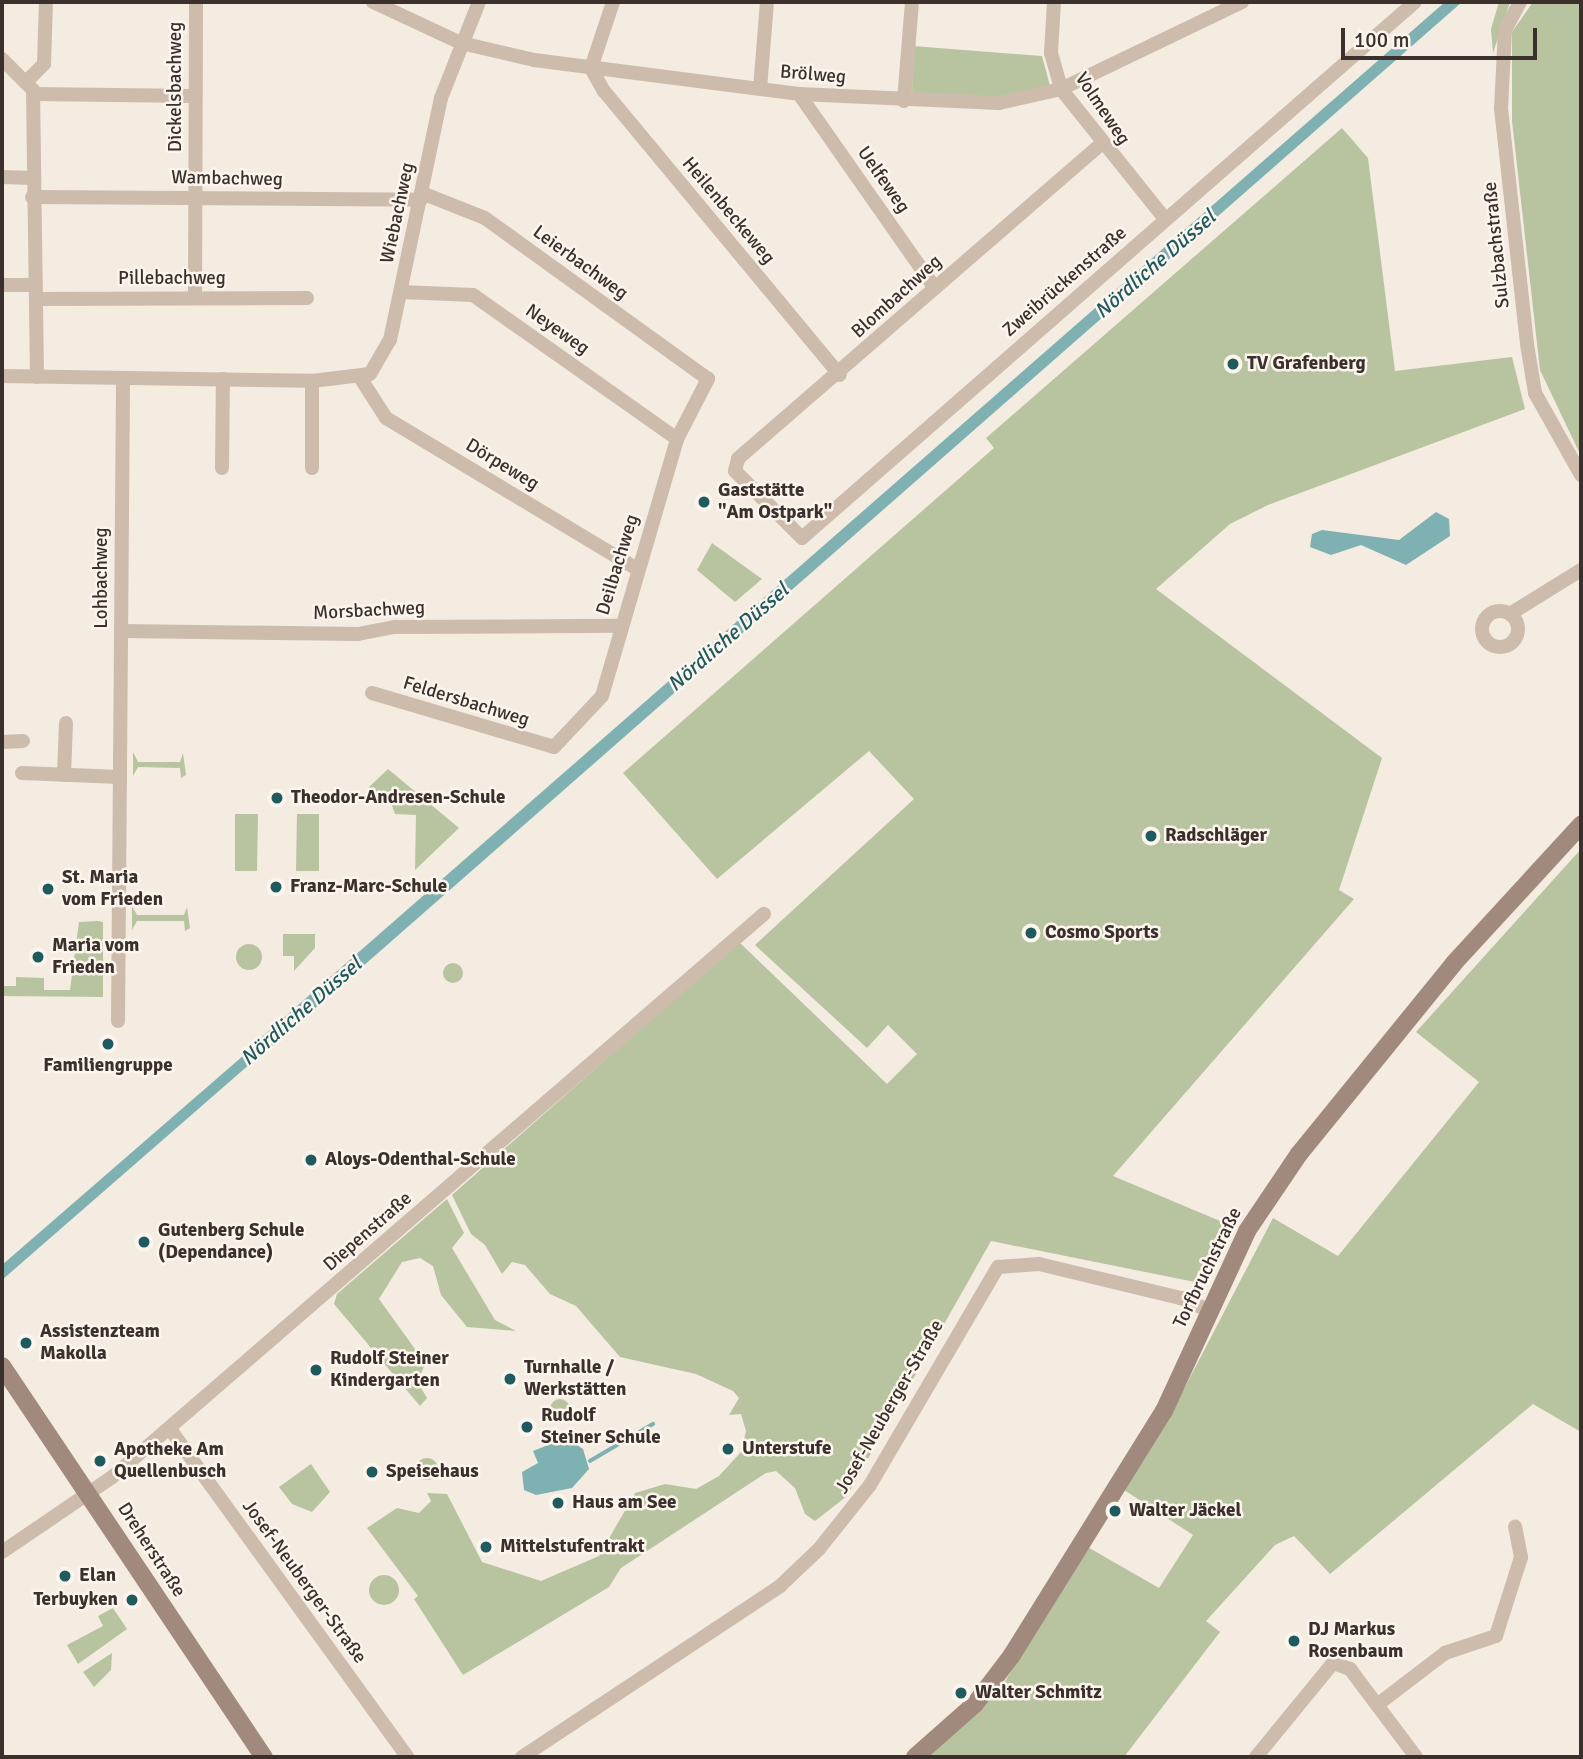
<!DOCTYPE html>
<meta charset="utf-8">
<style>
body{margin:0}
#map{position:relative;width:1583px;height:1759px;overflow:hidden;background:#f4ebe1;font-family:Signika,sans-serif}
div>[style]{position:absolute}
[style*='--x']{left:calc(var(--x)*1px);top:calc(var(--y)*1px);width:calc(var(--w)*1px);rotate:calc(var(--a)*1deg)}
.green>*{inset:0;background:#b8c4a0}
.round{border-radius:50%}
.water>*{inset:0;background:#7fb0b2}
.stream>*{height:3.5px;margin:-1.75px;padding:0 1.75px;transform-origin:1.75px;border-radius:1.75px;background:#7fb0b2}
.minor>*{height:14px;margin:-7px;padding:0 7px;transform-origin:7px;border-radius:7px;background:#cdbbac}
.minor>.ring{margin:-7px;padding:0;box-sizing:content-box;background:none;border:14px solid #cdbbac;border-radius:50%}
.secondary>*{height:18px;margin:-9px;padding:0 9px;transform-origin:9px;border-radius:9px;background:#a18a7d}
.dots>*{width:19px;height:19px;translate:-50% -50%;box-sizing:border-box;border:4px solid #fbf5ee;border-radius:50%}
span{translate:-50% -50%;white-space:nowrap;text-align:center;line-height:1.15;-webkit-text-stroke:5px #fbf5ee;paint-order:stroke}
.street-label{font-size:19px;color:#3b302b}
.poi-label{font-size:19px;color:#3b302b;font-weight:700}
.left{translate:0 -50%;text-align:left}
.right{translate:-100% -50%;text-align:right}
.water-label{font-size:21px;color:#1f5a5e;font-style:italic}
.frame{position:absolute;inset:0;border:4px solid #3b302b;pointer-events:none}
.scale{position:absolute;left:1341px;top:28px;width:196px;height:32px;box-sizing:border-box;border:4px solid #3b302b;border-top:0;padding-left:9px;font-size:21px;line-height:24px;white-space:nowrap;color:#3b302b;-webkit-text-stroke:5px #fbf5ee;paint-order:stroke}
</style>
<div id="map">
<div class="green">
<div style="clip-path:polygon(1499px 2px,1510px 2px,1493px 53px,1491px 29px)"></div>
<div style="clip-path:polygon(1533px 2px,1581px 2px,1581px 456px,1540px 370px,1512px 121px,1512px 32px)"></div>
<div style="clip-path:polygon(913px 46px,1042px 56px,1050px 86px,1009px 98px,912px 94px)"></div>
<div style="clip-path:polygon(1342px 128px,1368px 158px,1395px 371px,1512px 357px,1525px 409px,1268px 505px,1230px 524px,1156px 589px,1382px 758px,1339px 890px,1354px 899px,1113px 1176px,1232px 1226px,1205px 1284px,991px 1241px,847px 1496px,815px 1521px,805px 1514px,795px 1488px,776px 1471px,766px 1473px,621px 1568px,609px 1587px,463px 1675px,414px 1599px,418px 1596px,367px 1528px,397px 1508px,419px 1513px,431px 1501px,427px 1493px,447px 1494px,482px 1562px,541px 1581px,599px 1556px,635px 1493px,665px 1484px,696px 1489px,719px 1476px,741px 1452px,746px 1431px,741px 1414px,729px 1415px,739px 1398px,733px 1391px,696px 1374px,620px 1357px,576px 1306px,550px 1294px,525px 1265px,512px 1262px,502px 1274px,485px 1245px,471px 1234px,452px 1195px,739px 942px,887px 1084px,917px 1054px,888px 1025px,867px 1048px,755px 945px,914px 799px,869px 751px,717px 879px,623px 773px,994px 448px,986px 438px)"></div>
<div style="clip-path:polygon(712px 543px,762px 579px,735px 602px,697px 570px)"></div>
<div style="clip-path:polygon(133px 752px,138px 762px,180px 762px,183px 753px,186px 775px,181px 778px,180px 768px,138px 767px,133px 776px)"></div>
<div style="clip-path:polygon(388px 769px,459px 828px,415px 870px,416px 815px,395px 814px,389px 798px,368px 798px,368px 788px)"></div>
<div style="clip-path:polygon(235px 814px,258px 814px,257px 871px,235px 871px)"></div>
<div style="clip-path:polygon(297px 814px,319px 814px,319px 871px,296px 871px)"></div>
<div style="clip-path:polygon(1581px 849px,1581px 1432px,1533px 1404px,1330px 1574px,1294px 1536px,1275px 1545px,1206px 1621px,1220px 1632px,1124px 1757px,926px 1757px,1003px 1685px,1084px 1545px,1159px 1588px,1193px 1535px,1121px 1488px,1184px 1389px,1273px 1218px,1338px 1256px,1479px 1082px,1416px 1032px)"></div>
<div style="clip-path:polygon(132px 906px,137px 915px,184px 915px,187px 907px,190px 928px,185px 931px,184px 921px,137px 921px,132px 930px)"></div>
<div style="clip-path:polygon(98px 921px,103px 922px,103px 997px,2px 996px,2px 986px,16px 986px,16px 977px,44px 978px,44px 990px,70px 990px,79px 922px)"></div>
<div style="clip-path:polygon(283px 934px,315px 934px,315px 948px,294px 971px,294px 956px,283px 956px)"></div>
<div class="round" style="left:236px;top:944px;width:26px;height:26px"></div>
<div class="round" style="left:443px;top:963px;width:20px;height:20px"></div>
<div style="clip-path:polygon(447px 1199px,464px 1233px,452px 1248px,495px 1320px,516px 1331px,467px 1327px,441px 1295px,433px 1266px,420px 1258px,402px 1262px,379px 1299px,425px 1363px,418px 1383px,427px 1398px,420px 1406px,334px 1304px,337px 1294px)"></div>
<div class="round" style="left:550px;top:1399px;width:20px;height:20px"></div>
<div class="round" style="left:416px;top:1458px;width:22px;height:22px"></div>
<div style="clip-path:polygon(311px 1464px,330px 1492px,312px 1512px,292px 1504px,279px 1487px)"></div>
<div class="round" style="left:369px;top:1575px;width:30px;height:30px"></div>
<div style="clip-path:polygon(113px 1608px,127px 1629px,78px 1664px,67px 1645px,103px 1626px,98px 1616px)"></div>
<div style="clip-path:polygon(112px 1653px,111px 1670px,94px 1687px,83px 1672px)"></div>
</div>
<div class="water">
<div style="clip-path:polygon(1445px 2px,1462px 2px,256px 1060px,248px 1049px)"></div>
<div style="clip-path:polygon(1436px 512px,1449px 519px,1450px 536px,1406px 565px,1361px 545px,1331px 555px,1310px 547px,1312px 534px,1322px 530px,1399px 540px)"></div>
<div style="clip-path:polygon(244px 1055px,251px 1063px,2px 1280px,2px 1265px)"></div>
<div style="clip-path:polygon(566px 1438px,583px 1449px,589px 1469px,572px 1488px,536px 1495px,524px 1490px,522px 1472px,538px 1463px,533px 1451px)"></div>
</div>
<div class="stream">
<div style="--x:590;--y:1461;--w:73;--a:-30.4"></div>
</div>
<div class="minor">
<div style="--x:373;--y:2;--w:97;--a:25"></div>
<div style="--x:461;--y:43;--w:75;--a:13.1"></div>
<div style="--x:534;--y:60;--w:267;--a:7.3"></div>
<div style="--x:799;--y:94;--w:200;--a:2.6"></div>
<div style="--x:999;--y:103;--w:64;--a:-12.7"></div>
<div style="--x:1061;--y:89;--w:201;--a:-25.7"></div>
<div style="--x:613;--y:2;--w:70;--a:108.4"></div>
<div style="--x:591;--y:68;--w:26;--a:61"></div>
<div style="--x:604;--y:91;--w:369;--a:50.3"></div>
<div style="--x:1054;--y:2;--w:51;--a:93.4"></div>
<div style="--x:1051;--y:53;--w:37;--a:74"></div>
<div style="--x:1061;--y:89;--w:166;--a:51.3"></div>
<div style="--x:1520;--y:2;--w:32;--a:118"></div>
<div style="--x:1505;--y:30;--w:78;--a:92.9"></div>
<div style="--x:1501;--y:108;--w:237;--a:83.7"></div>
<div style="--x:1527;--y:344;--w:50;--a:80.7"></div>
<div style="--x:1535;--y:393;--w:94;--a:60.7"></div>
<div style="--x:2;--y:59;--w:44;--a:45"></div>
<div style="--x:33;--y:90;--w:287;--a:89.2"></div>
<div style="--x:29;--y:79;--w:21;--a:-45"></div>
<div style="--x:44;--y:64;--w:62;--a:-88.2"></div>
<div style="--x:760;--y:89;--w:87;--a:-85.4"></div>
<div style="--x:33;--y:94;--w:161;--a:0.7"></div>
<div style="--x:799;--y:94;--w:237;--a:55"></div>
<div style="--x:904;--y:101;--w:99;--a:-85.4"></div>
<div style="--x:1100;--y:145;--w:479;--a:139.1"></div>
<div style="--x:738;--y:459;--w:12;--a:104"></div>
<div style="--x:735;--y:471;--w:95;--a:45"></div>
<div style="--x:802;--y:538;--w:814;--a:-41.17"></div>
<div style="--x:2;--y:177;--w:30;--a:2"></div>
<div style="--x:32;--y:197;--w:389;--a:0.4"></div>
<div style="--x:2;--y:285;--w:30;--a:0"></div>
<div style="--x:401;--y:292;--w:72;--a:2.4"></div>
<div style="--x:473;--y:295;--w:250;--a:35.2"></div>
<div style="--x:195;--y:298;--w:296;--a:-89.8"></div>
<div style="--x:37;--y:299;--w:270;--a:-0.2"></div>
<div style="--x:2;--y:376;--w:310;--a:0.9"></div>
<div style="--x:312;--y:381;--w:58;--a:-6.9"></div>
<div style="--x:370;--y:374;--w:39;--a:-60"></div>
<div style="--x:390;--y:340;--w:247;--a:-78.1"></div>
<div style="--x:441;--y:98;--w:103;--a:-68.4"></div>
<div style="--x:361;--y:379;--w:46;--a:57.3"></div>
<div style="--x:386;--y:418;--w:293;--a:31"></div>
<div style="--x:222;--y:468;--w:89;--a:-89.4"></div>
<div style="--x:312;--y:468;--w:87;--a:-90"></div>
<div class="ring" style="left:1482px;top:611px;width:22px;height:22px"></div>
<div style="--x:1510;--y:614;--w:84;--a:-31.8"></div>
<div style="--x:121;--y:631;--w:237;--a:0.7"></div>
<div style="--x:358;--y:634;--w:38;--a:-11"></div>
<div style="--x:395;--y:627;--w:224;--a:-0.3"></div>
<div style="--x:372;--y:693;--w:190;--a:16.5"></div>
<div style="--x:554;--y:747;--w:70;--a:-46.7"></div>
<div style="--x:602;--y:696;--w:268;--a:-73.7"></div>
<div style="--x:677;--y:439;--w:68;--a:-62.7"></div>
<div style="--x:708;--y:379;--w:275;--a:-144.2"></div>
<div style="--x:485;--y:218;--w:68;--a:-158.4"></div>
<div style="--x:2;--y:742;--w:21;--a:-3"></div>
<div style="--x:22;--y:773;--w:98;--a:2.3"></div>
<div style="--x:64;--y:775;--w:52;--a:-87.8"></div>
<div style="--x:118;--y:1021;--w:643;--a:-89.55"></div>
<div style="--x:170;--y:1429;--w:405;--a:54.1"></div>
<div style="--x:2;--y:1552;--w:132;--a:-34.2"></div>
<div style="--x:111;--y:1478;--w:863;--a:-40.82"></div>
<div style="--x:1377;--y:1705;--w:86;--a:-37.4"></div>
<div style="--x:1445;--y:1653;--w:54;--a:-18.4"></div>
<div style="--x:1496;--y:1636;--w:83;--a:-72.4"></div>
<div style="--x:1521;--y:1557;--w:31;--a:-101"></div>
<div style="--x:522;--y:1757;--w:310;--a:-33.5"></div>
<div style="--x:780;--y:1586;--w:54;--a:-43.5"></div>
<div style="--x:819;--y:1549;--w:82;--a:-51.4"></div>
<div style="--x:870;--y:1485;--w:253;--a:-59.6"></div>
<div style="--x:998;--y:1267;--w:41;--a:-4.2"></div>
<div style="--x:1039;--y:1264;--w:146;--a:13.5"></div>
<div style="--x:1181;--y:1298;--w:32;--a:24"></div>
<div style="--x:1256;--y:1757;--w:122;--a:-50.7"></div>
<div style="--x:1333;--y:1663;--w:18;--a:19"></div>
<div style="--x:1350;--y:1669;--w:110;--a:53.1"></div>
</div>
<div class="secondary">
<div style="--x:2;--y:1366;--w:471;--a:56.2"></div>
<div style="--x:915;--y:1757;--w:80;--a:-41.5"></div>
<div style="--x:975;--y:1704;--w:61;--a:-52.9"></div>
<div style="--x:1012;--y:1655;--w:287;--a:-58.1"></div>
<div style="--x:1164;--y:1411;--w:198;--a:-65.2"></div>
<div style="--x:1247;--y:1231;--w:93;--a:-56"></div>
<div style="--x:1299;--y:1154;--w:246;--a:-50.9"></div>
<div style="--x:1454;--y:963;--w:188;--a:-47.4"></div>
</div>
<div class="dots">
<div style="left:1233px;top:364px;background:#1f5a5e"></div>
<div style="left:704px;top:502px;background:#1f5a5e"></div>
<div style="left:277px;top:798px;background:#1f5a5e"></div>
<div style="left:1151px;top:836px;background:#1f5a5e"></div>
<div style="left:276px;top:887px;background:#1f5a5e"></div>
<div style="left:48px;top:889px;background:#1f5a5e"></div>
<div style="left:1031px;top:933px;background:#1f5a5e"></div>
<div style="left:38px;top:957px;background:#1f5a5e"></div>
<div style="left:108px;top:1044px;background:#1f5a5e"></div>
<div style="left:311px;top:1160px;background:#1f5a5e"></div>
<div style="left:144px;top:1242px;background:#1f5a5e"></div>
<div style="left:26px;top:1343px;background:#1f5a5e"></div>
<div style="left:316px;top:1370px;background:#1f5a5e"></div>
<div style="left:510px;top:1379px;background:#1f5a5e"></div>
<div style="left:527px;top:1427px;background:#1f5a5e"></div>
<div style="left:728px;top:1449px;background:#1f5a5e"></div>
<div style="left:100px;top:1461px;background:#1f5a5e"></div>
<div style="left:372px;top:1472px;background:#1f5a5e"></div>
<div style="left:558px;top:1503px;background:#1f5a5e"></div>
<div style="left:1115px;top:1511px;background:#1f5a5e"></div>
<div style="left:486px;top:1547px;background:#1f5a5e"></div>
<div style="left:65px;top:1576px;background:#1f5a5e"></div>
<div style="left:132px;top:1600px;background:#1f5a5e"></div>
<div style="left:1294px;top:1641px;background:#1f5a5e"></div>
<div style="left:961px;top:1693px;background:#1f5a5e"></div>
</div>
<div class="street-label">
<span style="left:813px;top:75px;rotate:5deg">Brölweg</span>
<span style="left:176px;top:87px;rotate:-90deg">Dickelsbachweg</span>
<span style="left:1102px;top:109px;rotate:56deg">Volmeweg</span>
<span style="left:227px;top:179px;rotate:1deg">Wambachweg</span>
<span style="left:883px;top:180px;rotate:55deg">Uelfeweg</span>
<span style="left:728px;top:211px;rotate:50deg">Heilenbeckeweg</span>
<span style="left:398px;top:213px;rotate:-78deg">Wiebachweg</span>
<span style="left:1497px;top:245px;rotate:-96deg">Sulzbachstraße</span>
<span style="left:580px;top:263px;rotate:36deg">Leierbachweg</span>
<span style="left:172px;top:279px">Pillebachweg</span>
<span style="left:1065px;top:282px;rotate:-41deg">Zweibrückenstraße</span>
<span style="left:897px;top:297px;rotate:-42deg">Blombachweg</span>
<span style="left:557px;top:330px;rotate:35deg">Neyeweg</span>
<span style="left:502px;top:465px;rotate:31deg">Dörpeweg</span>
<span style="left:618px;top:565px;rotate:-73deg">Deilbachweg</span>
<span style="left:102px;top:578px;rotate:-90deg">Lohbachweg</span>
<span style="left:369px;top:611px;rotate:-3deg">Morsbachweg</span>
<span style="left:466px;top:702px;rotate:17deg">Feldersbachweg</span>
<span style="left:368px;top:1232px;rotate:-41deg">Diepenstraße</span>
<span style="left:1208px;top:1268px;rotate:-64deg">Torfbruchstraße</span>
<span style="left:890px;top:1407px;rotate:-60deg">Josef-Neuberger-Straße</span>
<span style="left:151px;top:1550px;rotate:57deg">Dreherstraße</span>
<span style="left:304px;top:1582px;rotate:54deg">Josef-Neuberger-Straße</span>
</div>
<div class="poi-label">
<span class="left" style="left:1247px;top:364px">TV Grafenberg</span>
<span class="left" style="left:718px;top:502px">Gaststätte<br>"Am Ostpark"</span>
<span class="left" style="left:291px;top:798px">Theodor-Andresen-Schule</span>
<span class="left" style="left:1165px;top:836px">Radschläger</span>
<span class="left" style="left:62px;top:889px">St. Maria<br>vom Frieden</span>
<span class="left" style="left:290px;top:887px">Franz-Marc-Schule</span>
<span class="left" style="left:1045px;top:933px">Cosmo Sports</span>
<span class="left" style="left:52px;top:957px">Maria vom<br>Frieden</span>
<span style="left:108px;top:1066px">Familiengruppe</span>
<span class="left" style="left:325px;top:1160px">Aloys-Odenthal-Schule</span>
<span class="left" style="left:158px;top:1242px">Gutenberg Schule<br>(Dependance)</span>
<span class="left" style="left:40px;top:1343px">Assistenzteam<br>Makolla</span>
<span class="left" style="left:330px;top:1370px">Rudolf Steiner<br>Kindergarten</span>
<span class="left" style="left:524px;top:1379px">Turnhalle /<br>Werkstätten</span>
<span class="left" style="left:541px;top:1427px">Rudolf<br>Steiner Schule</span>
<span class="left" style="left:742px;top:1449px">Unterstufe</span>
<span class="left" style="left:114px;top:1461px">Apotheke Am<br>Quellenbusch</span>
<span class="left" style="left:386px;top:1472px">Speisehaus</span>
<span class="left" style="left:572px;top:1503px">Haus am See</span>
<span class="left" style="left:1129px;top:1511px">Walter Jäckel</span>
<span class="left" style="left:500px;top:1547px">Mittelstufentrakt</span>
<span class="left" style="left:79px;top:1576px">Elan</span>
<span class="right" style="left:118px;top:1600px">Terbuyken</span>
<span class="left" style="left:1308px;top:1641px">DJ Markus<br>Rosenbaum</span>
<span class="left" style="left:975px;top:1693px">Walter Schmitz</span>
</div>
<div class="water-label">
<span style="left:1155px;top:264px;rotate:-41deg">Nördliche Düssel</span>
<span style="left:728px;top:637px;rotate:-41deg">Nördliche Düssel</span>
<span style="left:301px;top:1011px;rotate:-41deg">Nördliche Düssel</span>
</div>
<div class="frame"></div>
<div class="scale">100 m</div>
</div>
